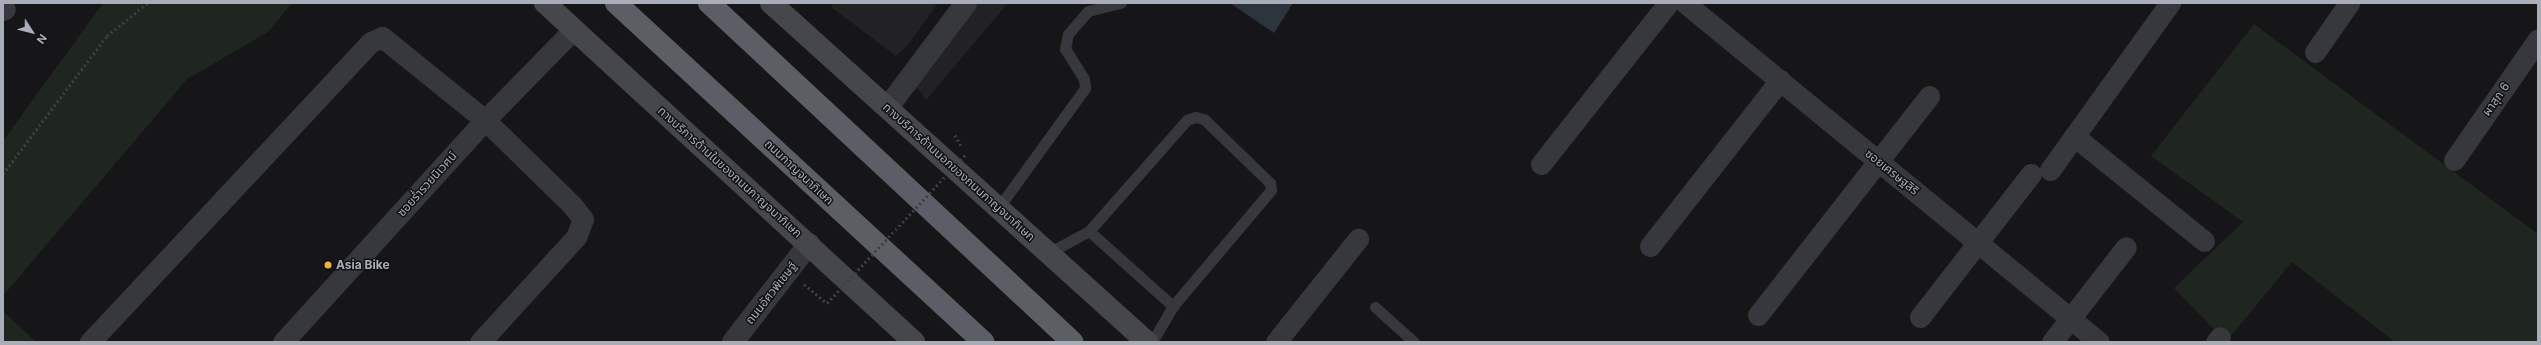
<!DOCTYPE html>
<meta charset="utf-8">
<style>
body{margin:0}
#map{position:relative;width:2541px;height:345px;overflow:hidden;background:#161618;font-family:Inter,"Noto Sans Thai",sans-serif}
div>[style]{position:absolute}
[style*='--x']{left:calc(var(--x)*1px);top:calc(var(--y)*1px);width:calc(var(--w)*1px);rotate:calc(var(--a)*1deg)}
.built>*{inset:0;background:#222225}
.green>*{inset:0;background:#1e261f}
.water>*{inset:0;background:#2c353c}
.path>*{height:2.5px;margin-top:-1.25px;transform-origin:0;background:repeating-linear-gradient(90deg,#3d3f44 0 2px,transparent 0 5px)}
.service>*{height:11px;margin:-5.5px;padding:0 5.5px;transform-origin:5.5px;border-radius:5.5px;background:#37383d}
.minor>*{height:21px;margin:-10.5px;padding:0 10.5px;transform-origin:10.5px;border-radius:10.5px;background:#37383d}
.tertiary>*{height:22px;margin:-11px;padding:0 11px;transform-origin:11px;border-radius:11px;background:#37383d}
.secondary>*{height:22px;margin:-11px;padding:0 11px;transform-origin:11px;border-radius:11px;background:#45474d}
.trunk>*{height:22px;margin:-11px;padding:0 11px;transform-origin:11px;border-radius:11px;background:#5b5e65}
.path-bridge>*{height:2.5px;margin-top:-1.25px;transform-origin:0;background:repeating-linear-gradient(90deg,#3d3f44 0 2px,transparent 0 5px)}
.dots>*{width:11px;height:11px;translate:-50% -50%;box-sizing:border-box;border:2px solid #111113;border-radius:50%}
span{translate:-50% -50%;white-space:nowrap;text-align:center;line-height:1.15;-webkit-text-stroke:3px #111113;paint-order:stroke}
.street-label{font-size:12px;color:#a8adb8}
.poi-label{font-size:12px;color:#a8adb8;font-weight:700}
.left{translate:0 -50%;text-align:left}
.frame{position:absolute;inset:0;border:4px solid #a8adb8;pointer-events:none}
.north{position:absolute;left:12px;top:12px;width:40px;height:40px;-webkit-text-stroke:3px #111113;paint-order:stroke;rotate:126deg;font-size:11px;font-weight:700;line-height:16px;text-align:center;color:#a8adb8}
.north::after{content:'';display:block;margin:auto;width:14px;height:18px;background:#a8adb8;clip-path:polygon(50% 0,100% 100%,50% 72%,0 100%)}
</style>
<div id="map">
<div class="built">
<div style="clip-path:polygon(834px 3px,938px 3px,908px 45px,896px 56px,831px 7px)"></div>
<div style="clip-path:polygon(973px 3px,1008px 3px,926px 100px,914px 83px)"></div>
</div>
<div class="green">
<div style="clip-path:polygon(103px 3px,292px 3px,268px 32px,187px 79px,3px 296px,3px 141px)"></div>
<div style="clip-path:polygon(2254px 24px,2538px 234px,2538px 342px,2395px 342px,2292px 262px,2226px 342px,2174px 288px,2243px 222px,2151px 156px)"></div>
<div style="clip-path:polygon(3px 311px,36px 342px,3px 342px)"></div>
</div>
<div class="water">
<div style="clip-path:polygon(1230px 3px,1293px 3px,1274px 33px)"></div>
</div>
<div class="path">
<div style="--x:955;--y:135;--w:12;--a:59"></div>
<div style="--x:3;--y:174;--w:173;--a:-53"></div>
<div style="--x:107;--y:36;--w:52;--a:-39.5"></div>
<div style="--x:804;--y:284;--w:30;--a:40"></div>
</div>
<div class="service">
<div style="--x:999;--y:207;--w:147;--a:-54.1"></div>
<div style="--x:1085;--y:88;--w:9;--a:-96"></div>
<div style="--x:1084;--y:79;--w:36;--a:-122"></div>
<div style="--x:1065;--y:49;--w:15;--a:-79"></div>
<div style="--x:1068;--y:34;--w:30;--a:-49"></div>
<div style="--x:1088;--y:11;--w:34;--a:-14"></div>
<div style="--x:1089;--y:231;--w:113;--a:41.8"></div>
<div style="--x:1048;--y:253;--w:47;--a:-28.2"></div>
<div style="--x:1089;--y:231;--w:148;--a:-48.6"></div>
<div style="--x:1187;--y:120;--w:9;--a:-21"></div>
<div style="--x:1195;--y:117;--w:9;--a:13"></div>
<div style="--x:1204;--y:119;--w:92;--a:44.1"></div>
<div style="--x:1270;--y:183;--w:7;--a:82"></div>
<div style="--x:1271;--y:190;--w:152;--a:130.2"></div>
<div style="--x:1173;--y:306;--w:42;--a:120.3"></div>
<div style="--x:1375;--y:307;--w:52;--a:41.9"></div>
</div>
<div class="minor">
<div style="--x:1685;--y:3;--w:535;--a:39.31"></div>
<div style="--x:3;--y:10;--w:2;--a:-27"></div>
<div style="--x:2315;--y:52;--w:60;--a:-55.2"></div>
<div style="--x:2074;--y:136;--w:167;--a:38.9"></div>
<div style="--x:2454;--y:160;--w:147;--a:-55.2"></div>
<div style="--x:1541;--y:164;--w:205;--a:-51.7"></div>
<div style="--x:2050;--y:170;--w:206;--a:-54.3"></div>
<div style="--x:1650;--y:246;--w:211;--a:-51.9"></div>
<div style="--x:1758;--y:315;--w:278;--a:-52"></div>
<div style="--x:1920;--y:317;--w:181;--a:-52.2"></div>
<div style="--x:90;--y:342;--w:411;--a:-46.9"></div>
<div style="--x:371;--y:42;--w:12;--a:-24"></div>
<div style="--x:382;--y:37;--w:132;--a:38.9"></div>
<div style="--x:485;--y:120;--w:122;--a:44.3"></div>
<div style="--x:572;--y:205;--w:18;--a:52"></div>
<div style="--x:583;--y:219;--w:19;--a:111"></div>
<div style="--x:576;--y:237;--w:142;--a:132.4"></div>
<div style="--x:283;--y:342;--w:300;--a:-47.7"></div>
<div style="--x:485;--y:120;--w:127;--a:-45.6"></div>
<div style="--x:1276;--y:342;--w:132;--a:-51.5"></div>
<div style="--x:2052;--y:342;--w:120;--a:-52.1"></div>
<div style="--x:2216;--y:342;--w:6;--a:-51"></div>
</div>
<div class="tertiary">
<div style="--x:888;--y:107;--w:130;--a:-53.1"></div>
<div style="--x:733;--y:342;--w:124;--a:-52.2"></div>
</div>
<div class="secondary">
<div style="--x:545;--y:3;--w:501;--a:42.57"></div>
<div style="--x:771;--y:3;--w:506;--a:42.04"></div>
</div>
<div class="trunk">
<div style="--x:616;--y:3;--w:500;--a:42.7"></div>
<div style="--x:709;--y:3;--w:497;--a:43"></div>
</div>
<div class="path-bridge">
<div style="--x:827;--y:303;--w:204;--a:-47"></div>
</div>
<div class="dots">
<div style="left:328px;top:265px;background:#f2b134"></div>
</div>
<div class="street-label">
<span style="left:2496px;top:99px;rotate:-55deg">ผาสุก 6</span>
<span style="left:730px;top:172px;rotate:42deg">ทางบริการด้านในของถนนกาญจนาภิเษก</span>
<span style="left:799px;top:172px;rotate:43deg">ถนนกาญจนาภิเษก</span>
<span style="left:959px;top:172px;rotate:42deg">ทางบริการด้านนอกของถนนกาญจนาภิเษก</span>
<span style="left:1892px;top:172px;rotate:39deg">ซอยเศรษฐสิริ</span>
<span style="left:427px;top:184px;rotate:-48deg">ซอยร่ำรวยนิเวศน์</span>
<span style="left:771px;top:293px;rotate:-52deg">ถนนอัศวพิเชษฐ์</span>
</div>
<div class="poi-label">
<span class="left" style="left:336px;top:265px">Asia Bike</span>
</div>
<div class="frame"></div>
<div class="north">N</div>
</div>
